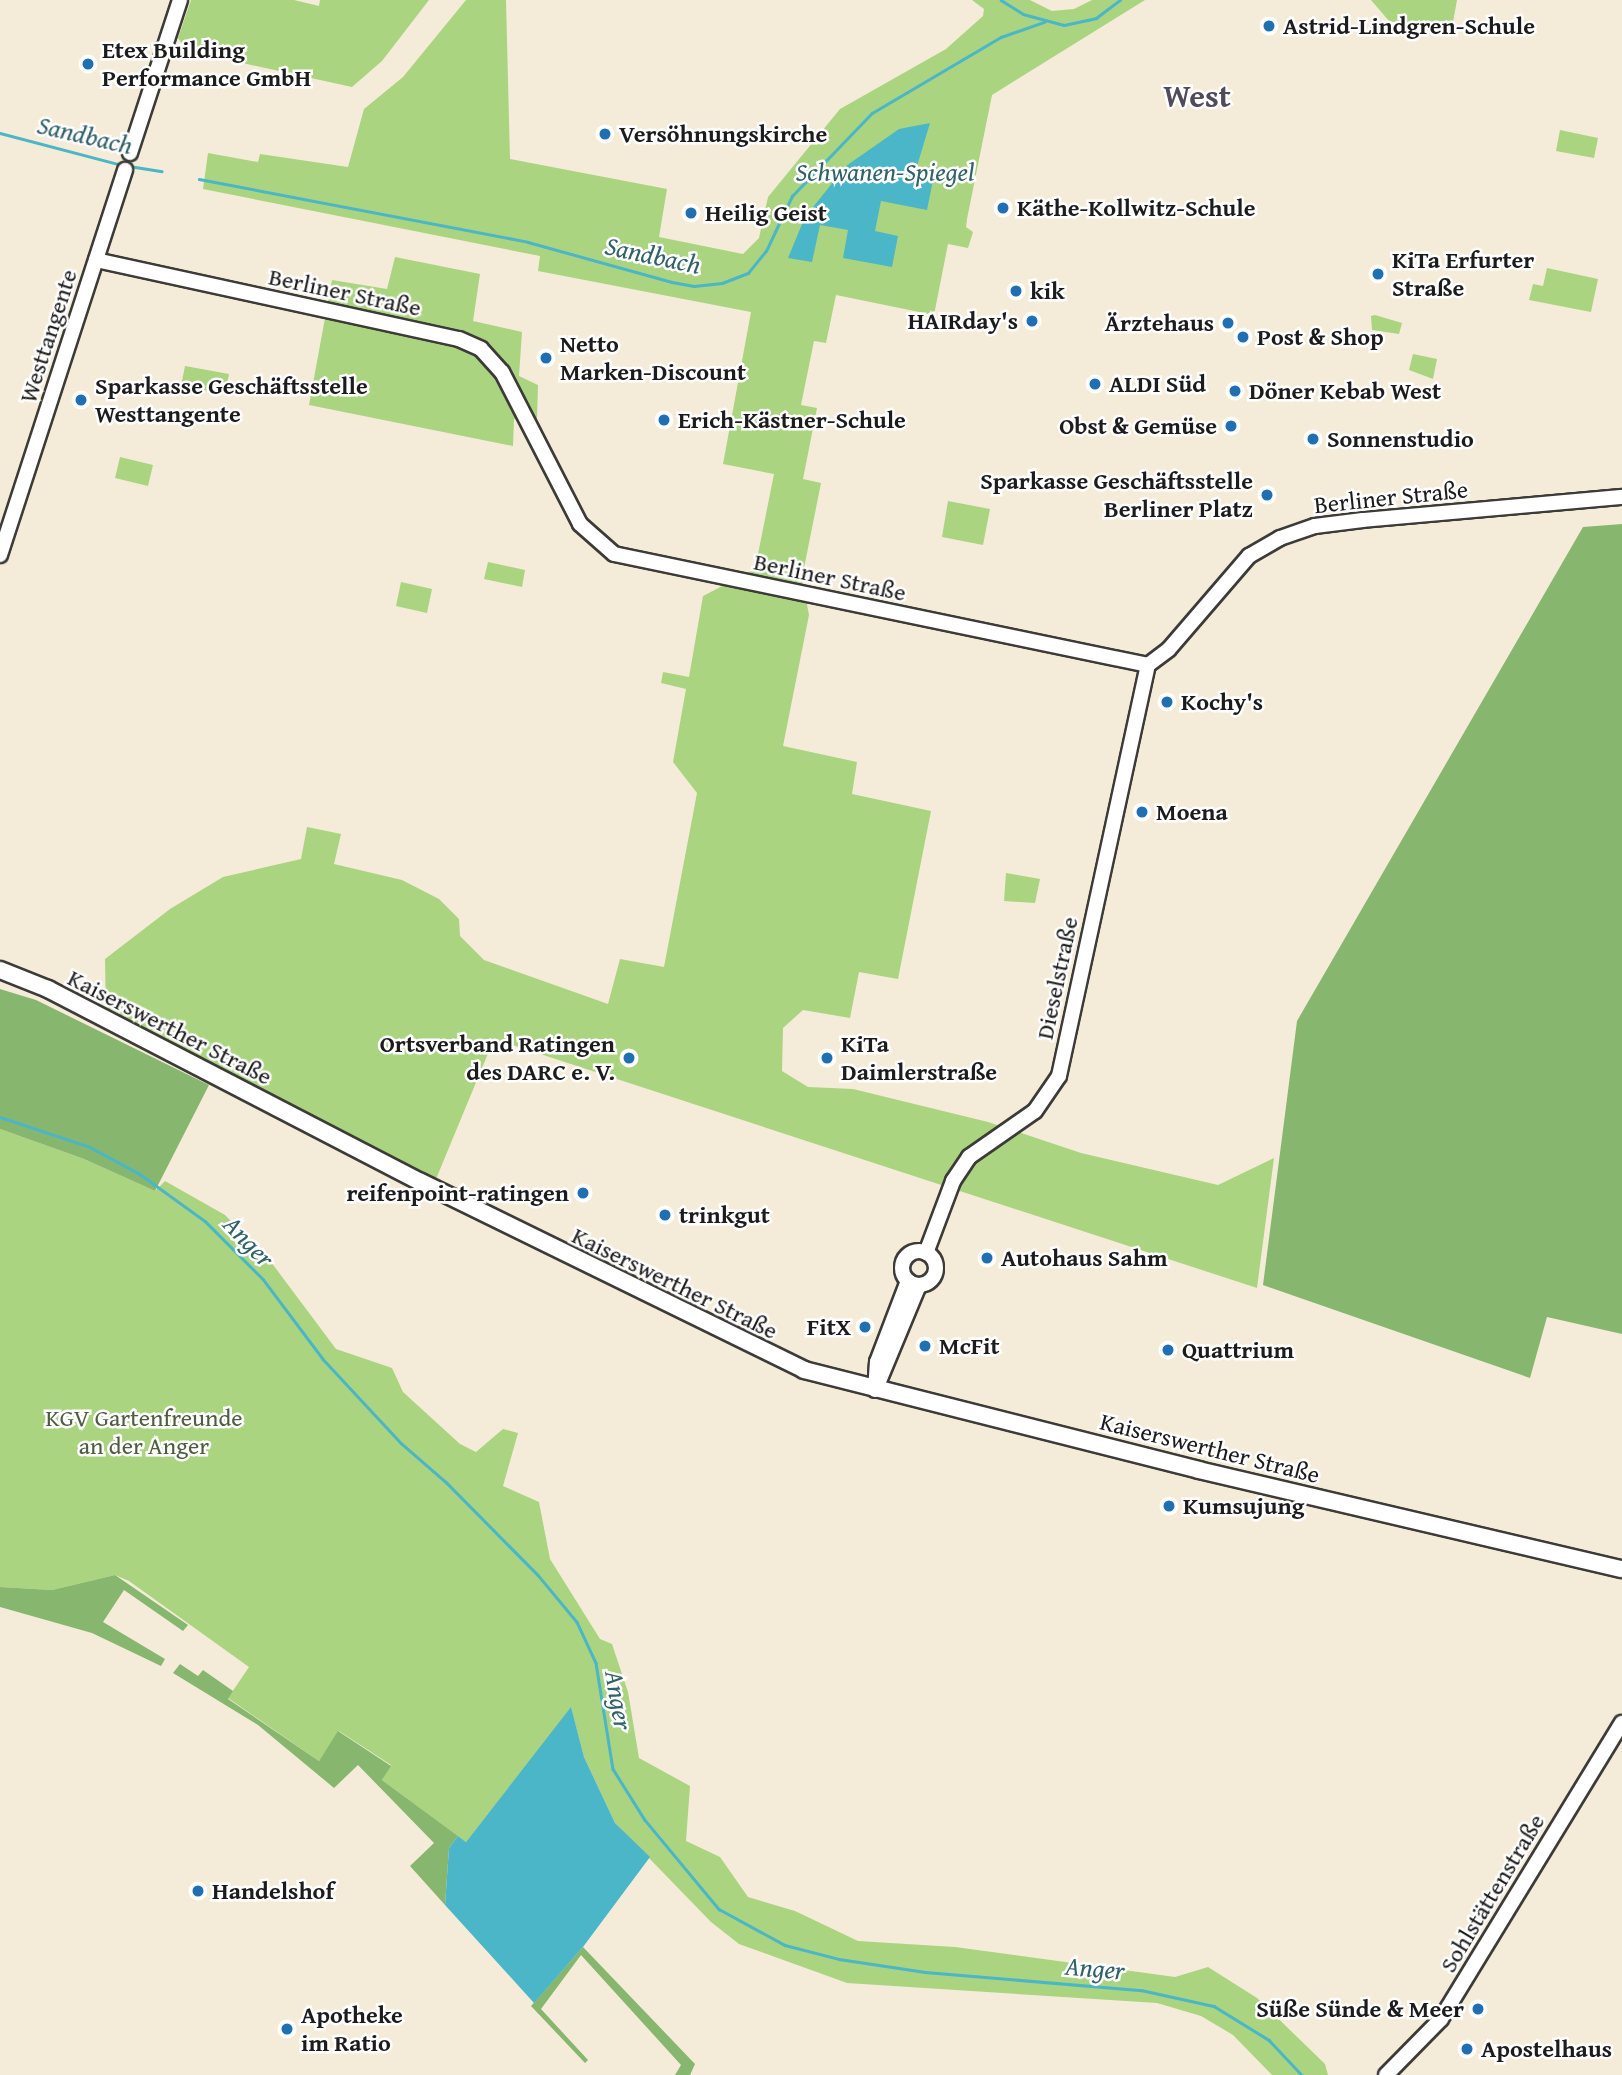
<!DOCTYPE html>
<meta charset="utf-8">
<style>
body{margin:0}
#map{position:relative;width:1622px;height:2075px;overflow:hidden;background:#f4ecd8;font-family:"Gentium Book Plus",serif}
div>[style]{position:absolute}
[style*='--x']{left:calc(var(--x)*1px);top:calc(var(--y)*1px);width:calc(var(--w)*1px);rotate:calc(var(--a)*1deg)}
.green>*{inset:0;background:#aad480}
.forest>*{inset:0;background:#87b66e}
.water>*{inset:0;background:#4ab6c7}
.stream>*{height:2.5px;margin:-1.25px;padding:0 1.25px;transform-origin:1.25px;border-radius:1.25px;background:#4ab6c7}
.roads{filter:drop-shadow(2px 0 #3c3b38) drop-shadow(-2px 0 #3c3b38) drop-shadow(0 2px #3c3b38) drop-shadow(0 -2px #3c3b38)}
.tertiary>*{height:14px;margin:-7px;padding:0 7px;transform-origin:7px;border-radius:7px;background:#fff}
.tertiary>.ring{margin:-7px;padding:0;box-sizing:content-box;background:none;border:14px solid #fff;border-radius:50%}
.secondary>*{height:16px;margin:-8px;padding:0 8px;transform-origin:8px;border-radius:8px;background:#fff}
.dots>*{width:19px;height:19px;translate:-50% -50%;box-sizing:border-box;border:4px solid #fff;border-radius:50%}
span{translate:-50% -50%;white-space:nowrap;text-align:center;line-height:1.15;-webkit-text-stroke:5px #fff;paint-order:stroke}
.poi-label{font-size:24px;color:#1c1c1c;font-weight:700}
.left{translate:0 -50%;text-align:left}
.right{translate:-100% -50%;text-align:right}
.street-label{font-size:24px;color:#1c1c1c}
.park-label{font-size:24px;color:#4e5c3f}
.water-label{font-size:26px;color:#316169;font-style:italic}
.district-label{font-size:32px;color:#504a59;font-weight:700}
</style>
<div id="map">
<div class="green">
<div style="clip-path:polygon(191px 0,294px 0,319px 6px,320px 0,429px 0,382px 61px,352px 87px,187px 51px,178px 38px)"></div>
<div style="clip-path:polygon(466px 0,506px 0,510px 159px,667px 189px,659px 237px,743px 254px,759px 238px,768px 197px,840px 109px,946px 49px,983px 16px,984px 9px,972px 0,1030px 0,1052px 11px,1074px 9px,1092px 0,1145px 0,992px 95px,967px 219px,966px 227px,973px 232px,968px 248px,948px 244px,934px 315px,836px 295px,826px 343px,814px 341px,801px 405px,817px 408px,803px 479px,821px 483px,802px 578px,809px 615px,783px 746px,857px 762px,852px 794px,931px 811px,898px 979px,859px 972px,850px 1018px,803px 1010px,783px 1028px,782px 1071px,808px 1087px,853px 1089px,988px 1122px,1081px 1153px,1218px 1185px,1274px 1158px,1257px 1288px,494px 1039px,436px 1179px,106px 1016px,105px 959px,170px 909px,223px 877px,301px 859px,307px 827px,341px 834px,334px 864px,402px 880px,439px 899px,459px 919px,460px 936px,484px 960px,608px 1004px,620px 959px,664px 967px,697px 793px,673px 762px,686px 689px,661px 683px,663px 672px,689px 677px,703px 596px,755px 569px,774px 474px,723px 464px,751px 312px,538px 271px,540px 256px,203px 189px,208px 153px,258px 162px,260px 154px,348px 167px,364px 109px,403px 77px)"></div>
<div style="clip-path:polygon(1371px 0,1457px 0,1451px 33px,1389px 21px)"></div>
<div style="clip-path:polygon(1560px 130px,1598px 138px,1594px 158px,1556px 151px)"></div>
<div style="clip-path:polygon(395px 257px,480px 274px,473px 321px,522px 332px,519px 376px,538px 385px,537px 419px,514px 419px,513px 446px,309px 405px,332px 280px,387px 289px)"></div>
<div style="clip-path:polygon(1547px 268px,1598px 279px,1591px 312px,1529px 300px,1533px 284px,1543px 286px)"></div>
<div style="clip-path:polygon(1375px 315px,1402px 323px,1399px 334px,1372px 330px,1371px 316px)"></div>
<div style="clip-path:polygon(1413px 354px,1437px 359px,1433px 379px,1409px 370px)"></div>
<div style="clip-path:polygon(185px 366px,229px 374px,225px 394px,181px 386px)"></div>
<div style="clip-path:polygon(120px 457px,153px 465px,148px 486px,115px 478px)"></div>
<div style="clip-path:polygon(948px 501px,990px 509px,983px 545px,942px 537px)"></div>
<div style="clip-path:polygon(488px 562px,525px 570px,522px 587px,484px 579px)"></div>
<div style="clip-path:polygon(401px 582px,432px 589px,427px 613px,396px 606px)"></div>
<div style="clip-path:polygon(1006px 873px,1040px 879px,1035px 903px,1004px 901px)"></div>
<div style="clip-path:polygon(0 1129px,84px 1159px,155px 1191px,165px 1181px,225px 1215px,271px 1262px,336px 1349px,392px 1368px,403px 1392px,460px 1444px,476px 1452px,503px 1429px,518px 1433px,503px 1486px,539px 1502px,550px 1559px,600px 1639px,612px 1644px,628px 1692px,639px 1758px,690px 1786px,686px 1841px,720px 1857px,748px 1897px,795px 1911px,858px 1941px,955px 1947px,1175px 1977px,1208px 1967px,1257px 1998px,1325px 2064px,1328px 2075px,1272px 2075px,1233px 2035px,1201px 2016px,1157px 2003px,847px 1983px,739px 1944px,711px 1922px,615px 1823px,584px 1757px,571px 1708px,466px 1842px,382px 1780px,391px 1765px,339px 1731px,319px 1761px,228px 1698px,249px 1667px,129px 1581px,115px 1575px,52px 1590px,0 1587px)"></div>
</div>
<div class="forest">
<div style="clip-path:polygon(1622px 524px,1622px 1334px,1547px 1317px,1530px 1378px,1263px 1285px,1297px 1021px,1583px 527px)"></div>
<div style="clip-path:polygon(0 989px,36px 1000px,209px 1085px,155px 1191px,84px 1159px,0 1129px)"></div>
<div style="clip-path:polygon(115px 1575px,188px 1625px,183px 1631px,124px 1590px,103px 1622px,165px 1659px,161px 1666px,92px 1633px,0 1607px,0 1587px,52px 1590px)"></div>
<div style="clip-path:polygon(180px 1664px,198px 1676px,203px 1670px,233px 1691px,228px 1699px,319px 1761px,338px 1731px,391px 1766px,382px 1780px,458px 1836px,449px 1848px,445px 1905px,410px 1866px,434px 1843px,358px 1765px,334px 1788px,258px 1725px,173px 1673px)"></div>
<div style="clip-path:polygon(583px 1947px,695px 2064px,690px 2075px,675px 2075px,681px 2065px,581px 1955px,541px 2009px,588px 2060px,585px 2063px,531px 2006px)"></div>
</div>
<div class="water">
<div style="clip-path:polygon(930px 123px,914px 176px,922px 178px,924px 167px,935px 170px,927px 210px,881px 201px,875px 231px,898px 236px,892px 267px,843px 258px,848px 230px,820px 225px,812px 262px,788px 258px,805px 217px,846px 166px,899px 129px)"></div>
<div style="clip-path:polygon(571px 1707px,584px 1757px,615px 1823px,650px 1857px,583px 1947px,534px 2003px,445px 1905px,449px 1848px,458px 1836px,466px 1842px)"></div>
</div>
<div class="stream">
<div style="--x:1001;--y:0;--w:26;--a:32"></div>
<div style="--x:1023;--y:14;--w:42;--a:15"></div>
<div style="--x:1064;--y:25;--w:33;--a:-12"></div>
<div style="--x:1096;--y:18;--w:30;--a:-37"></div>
<div style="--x:0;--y:133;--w:126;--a:14.7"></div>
<div style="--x:129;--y:166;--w:33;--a:9"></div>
<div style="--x:199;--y:179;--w:335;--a:10.8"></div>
<div style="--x:528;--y:242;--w:149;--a:15.5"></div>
<div style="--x:672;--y:282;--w:22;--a:10"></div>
<div style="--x:694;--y:286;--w:28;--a:-6"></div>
<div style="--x:722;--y:283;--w:28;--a:-21"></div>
<div style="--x:748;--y:273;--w:28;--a:-51"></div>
<div style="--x:766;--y:251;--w:61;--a:-64.7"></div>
<div style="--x:792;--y:196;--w:115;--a:-46.1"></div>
<div style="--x:872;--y:113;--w:150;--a:-30.5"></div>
<div style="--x:1001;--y:37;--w:46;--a:-19.2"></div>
<div style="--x:0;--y:1117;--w:95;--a:18.4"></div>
<div style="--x:90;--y:1147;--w:57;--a:28.4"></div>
<div style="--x:140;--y:1174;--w:80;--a:35.9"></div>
<div style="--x:205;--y:1221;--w:82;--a:45"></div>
<div style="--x:263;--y:1279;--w:100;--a:53.1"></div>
<div style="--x:323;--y:1359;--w:115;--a:47.1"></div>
<div style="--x:401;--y:1443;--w:60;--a:40.9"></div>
<div style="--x:446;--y:1482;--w:131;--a:45.3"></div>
<div style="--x:538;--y:1575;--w:61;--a:50.3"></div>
<div style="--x:577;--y:1622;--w:45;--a:65.1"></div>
<div style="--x:596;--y:1663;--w:107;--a:80.9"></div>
<div style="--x:613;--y:1769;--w:60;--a:57.9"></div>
<div style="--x:645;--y:1820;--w:116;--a:50.3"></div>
<div style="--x:719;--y:1909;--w:75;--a:28.6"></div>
<div style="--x:785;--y:1945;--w:56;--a:14.5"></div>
<div style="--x:839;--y:1959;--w:87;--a:8.6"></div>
<div style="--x:925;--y:1972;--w:217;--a:4.8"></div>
<div style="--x:1141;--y:1990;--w:75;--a:12.4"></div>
<div style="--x:1214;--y:2006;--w:65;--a:31.7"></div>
<div style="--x:1269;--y:2040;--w:48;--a:46.7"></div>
</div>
<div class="roads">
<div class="tertiary">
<div style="--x:130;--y:153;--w:161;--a:-71.9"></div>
<div style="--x:96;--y:260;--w:371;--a:12.3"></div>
<div style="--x:459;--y:339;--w:24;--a:24"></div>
<div style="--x:481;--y:349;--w:31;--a:48"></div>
<div style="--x:502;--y:372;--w:171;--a:62.8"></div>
<div style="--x:580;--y:524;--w:45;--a:41.4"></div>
<div style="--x:614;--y:554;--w:545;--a:11.74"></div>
<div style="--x:1148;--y:665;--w:26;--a:-37"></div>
<div style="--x:1169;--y:649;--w:123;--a:-49.3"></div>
<div style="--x:1249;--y:556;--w:36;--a:-30"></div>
<div style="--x:1280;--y:538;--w:37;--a:-19"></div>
<div style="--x:1315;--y:526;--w:48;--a:-7.1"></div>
<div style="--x:1363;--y:520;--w:260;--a:-5.1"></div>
<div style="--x:0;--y:555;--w:405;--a:-72"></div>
<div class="ring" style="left:902px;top:1251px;width:20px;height:20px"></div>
<div style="--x:926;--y:1253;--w:77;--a:-69.4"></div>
<div style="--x:953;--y:1181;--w:29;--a:-56"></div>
<div style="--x:969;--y:1157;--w:80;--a:-34.9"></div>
<div style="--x:1035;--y:1111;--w:42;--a:-55.6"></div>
<div style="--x:1059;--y:1076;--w:421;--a:-77.8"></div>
<div style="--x:877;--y:1386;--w:109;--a:-67.4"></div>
<div style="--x:875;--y:1390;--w:28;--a:-86"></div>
<div style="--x:877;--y:1362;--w:87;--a:-69.1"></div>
<div style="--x:1386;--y:2075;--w:78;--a:-45.5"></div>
<div style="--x:1441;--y:2019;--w:347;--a:-58.6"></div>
</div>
<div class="secondary">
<div style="--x:0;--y:970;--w:52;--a:21.6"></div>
<div style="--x:48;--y:989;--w:420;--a:27.4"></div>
<div style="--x:421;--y:1182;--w:427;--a:26.1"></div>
<div style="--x:804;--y:1370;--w:407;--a:14.2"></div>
<div style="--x:1199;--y:1470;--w:434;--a:13.2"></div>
</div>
</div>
<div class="dots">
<div style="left:1269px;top:26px;background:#1f6fb2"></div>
<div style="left:88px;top:64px;background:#1f6fb2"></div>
<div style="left:605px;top:134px;background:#1f6fb2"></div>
<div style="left:1003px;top:208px;background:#1f6fb2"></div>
<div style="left:691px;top:213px;background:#1f6fb2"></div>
<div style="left:1378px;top:274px;background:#1f6fb2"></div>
<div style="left:1016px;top:291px;background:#1f6fb2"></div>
<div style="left:1032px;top:321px;background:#1f6fb2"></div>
<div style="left:1228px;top:323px;background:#1f6fb2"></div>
<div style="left:1243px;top:337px;background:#1f6fb2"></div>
<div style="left:546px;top:358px;background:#1f6fb2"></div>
<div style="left:1095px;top:384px;background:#1f6fb2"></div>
<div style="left:1235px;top:391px;background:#1f6fb2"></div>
<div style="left:81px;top:400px;background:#1f6fb2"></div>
<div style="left:664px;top:420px;background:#1f6fb2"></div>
<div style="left:1231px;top:426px;background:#1f6fb2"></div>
<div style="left:1313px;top:439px;background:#1f6fb2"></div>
<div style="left:1267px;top:495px;background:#1f6fb2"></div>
<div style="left:1167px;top:702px;background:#1f6fb2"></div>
<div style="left:1142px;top:812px;background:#1f6fb2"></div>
<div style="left:629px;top:1058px;background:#1f6fb2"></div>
<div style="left:827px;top:1058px;background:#1f6fb2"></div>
<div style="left:583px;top:1193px;background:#1f6fb2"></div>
<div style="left:665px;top:1215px;background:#1f6fb2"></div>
<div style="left:987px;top:1258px;background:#1f6fb2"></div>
<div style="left:865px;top:1327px;background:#1f6fb2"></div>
<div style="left:925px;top:1346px;background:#1f6fb2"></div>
<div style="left:1168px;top:1350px;background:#1f6fb2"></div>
<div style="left:1169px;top:1506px;background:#1f6fb2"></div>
<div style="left:198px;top:1891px;background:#1f6fb2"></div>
<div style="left:1478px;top:2009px;background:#1f6fb2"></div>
<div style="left:287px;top:2029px;background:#1f6fb2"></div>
<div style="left:1467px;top:2049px;background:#1f6fb2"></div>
</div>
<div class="poi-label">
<span class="left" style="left:1283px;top:26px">Astrid-Lindgren-Schule</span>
<span class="left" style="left:102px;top:64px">Etex Building<br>Performance GmbH</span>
<span class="left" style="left:619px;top:134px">Versöhnungskirche</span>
<span class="left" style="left:1017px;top:208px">Käthe-Kollwitz-Schule</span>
<span class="left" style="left:705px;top:213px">Heilig Geist</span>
<span class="left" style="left:1392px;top:274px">KiTa Erfurter<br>Straße</span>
<span class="left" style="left:1030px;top:291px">kik</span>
<span class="right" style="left:1018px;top:321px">HAIRday's</span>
<span class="right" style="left:1214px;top:323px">Ärztehaus</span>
<span class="left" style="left:1257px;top:337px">Post &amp; Shop</span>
<span class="left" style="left:560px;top:358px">Netto<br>Marken-Discount</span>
<span class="left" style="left:1109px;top:384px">ALDI Süd</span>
<span class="left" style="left:95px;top:400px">Sparkasse Geschäftsstelle<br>Westtangente</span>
<span class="left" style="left:1249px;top:391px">Döner Kebab West</span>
<span class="left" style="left:678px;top:420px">Erich-Kästner-Schule</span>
<span class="right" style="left:1217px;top:426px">Obst &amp; Gemüse</span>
<span class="left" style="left:1327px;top:439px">Sonnenstudio</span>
<span class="right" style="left:1253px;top:495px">Sparkasse Geschäftsstelle<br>Berliner Platz</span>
<span class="left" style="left:1181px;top:702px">Kochy's</span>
<span class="left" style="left:1156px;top:812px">Moena</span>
<span class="right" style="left:615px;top:1058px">Ortsverband Ratingen<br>des DARC e. V.</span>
<span class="left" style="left:841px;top:1058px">KiTa<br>Daimlerstraße</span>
<span class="right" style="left:569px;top:1193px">reifenpoint-ratingen</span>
<span class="left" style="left:679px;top:1215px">trinkgut</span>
<span class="left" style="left:1001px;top:1258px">Autohaus Sahm</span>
<span class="right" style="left:851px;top:1327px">FitX</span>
<span class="left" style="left:939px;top:1346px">McFit</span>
<span class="left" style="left:1182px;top:1350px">Quattrium</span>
<span class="left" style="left:1183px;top:1506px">Kumsujung</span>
<span class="left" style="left:212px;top:1891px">Handelshof</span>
<span class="right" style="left:1464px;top:2009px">Süße Sünde &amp; Meer</span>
<span class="left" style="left:301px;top:2029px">Apotheke<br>im Ratio</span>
<span class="left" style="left:1481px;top:2049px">Apostelhaus</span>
</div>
<div class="street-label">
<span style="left:345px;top:292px;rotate:12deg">Berliner Straße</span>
<span style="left:48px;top:336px;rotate:-72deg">Westtangente</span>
<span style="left:1391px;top:497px;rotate:-6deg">Berliner Straße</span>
<span style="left:830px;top:577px;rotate:12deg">Berliner Straße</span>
<span style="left:1057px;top:978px;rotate:-78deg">Dieselstraße</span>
<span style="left:170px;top:1027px;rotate:27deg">Kaiserswerther Straße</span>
<span style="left:675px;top:1283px;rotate:26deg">Kaiserswerther Straße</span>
<span style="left:1210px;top:1448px;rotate:14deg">Kaiserswerther Straße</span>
<span style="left:1492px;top:1893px;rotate:-59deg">Sohlstättenstraße</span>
</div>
<div class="park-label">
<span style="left:144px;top:1432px">KGV Gartenfreunde<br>an der Anger</span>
</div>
<div class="water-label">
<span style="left:85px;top:135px;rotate:13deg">Sandbach</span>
<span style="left:885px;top:172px">Schwanen-Spiegel</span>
<span style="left:653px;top:255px;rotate:12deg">Sandbach</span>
<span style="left:249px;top:1241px;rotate:46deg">Anger</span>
<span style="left:619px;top:1700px;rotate:80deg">Anger</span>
<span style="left:1095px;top:1968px;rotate:5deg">Anger</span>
</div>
<div class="district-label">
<span style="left:1197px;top:96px">West</span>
</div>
</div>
